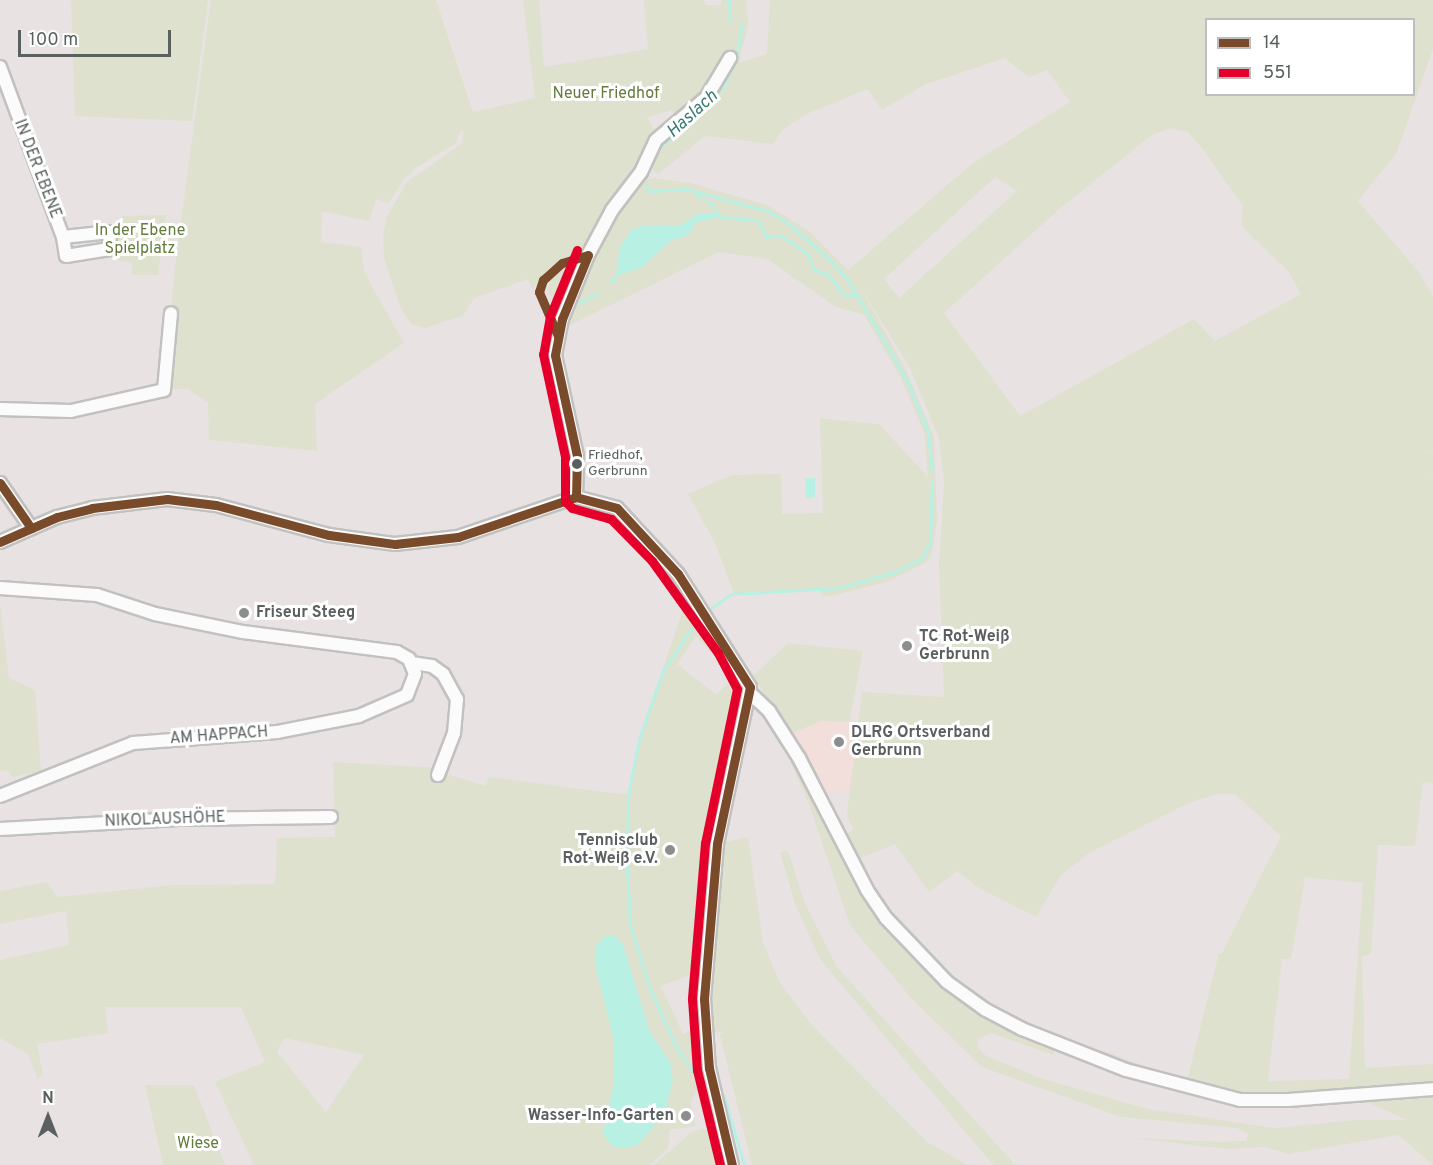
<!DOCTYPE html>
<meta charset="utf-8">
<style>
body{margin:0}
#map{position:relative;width:1433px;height:1165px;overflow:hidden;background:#e8e3e2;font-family:Overpass,sans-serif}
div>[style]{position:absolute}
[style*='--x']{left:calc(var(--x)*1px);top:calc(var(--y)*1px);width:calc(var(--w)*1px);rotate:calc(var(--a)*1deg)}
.commercial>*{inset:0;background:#f2dedb}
.green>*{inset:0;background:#dde1ce}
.water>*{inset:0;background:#b8f0e3}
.stream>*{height:3px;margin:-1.5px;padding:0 1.5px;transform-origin:1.5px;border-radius:1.5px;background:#b8f0e3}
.roads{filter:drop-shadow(2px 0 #c1c1c0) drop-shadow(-2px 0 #c1c1c0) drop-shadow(0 2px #c1c1c0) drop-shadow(0 -2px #c1c1c0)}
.minor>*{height:12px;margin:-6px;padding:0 6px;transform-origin:6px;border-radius:6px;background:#fcfbfb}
.bus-1>*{height:9px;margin:-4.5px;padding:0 4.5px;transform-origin:4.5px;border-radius:4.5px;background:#7a4b2a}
.bus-2>*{height:9px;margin:-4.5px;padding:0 4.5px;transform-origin:4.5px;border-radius:4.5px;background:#e4002b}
.dots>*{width:16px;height:16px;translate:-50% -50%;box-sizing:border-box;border:3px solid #fff;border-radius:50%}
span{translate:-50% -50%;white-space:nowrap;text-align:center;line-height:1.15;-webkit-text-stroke:6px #fff;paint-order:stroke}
.bus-label{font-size:14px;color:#59605f}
.left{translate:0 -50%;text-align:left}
.park-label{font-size:16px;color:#637c3b}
.street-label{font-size:16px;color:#59605f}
.poi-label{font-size:16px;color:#59605f;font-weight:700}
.right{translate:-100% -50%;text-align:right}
.water-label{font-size:18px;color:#377c72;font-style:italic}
.legend{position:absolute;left:1205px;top:18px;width:210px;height:78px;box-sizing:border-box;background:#fff;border:2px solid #bdbfbf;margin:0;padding:8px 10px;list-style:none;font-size:18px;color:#59605f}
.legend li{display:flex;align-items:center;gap:12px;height:30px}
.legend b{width:30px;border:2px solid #bdbfbf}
.north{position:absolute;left:18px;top:1087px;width:60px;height:60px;-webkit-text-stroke:4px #fff;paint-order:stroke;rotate:0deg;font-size:16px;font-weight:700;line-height:24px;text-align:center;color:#59605f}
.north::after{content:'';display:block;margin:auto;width:21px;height:27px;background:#59605f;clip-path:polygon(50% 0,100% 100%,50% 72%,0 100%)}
.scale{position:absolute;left:18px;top:30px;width:153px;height:27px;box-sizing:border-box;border:3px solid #59605f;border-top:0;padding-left:8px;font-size:18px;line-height:21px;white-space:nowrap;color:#59605f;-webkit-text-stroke:4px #fff;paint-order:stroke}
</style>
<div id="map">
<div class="commercial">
<div style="clip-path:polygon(821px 721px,858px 723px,851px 789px,826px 794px,790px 734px)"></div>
</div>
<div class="green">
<div style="clip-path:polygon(71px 0,208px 0,192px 121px,75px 116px)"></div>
<div style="clip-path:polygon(evenodd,211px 0,436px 0,473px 112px,535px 98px,523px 0,539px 0,544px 67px,648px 49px,644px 0,704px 0,707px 5px,721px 5px,721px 0,746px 0,748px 24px,739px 63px,767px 54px,770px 0,1433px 0,1433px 49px,1396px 154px,1358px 201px,1417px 270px,1433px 296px,1433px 453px,1420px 450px,1433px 454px,1433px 476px,1427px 481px,1433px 477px,1433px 783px,1423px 782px,1415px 846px,1378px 845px,1371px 954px,1362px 956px,1365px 1068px,1433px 1064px,1433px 1086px,1267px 1097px,1201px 1091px,1103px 1056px,1101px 1050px,1187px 1081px,1219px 953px,1222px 953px,1281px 836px,1235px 794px,1217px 794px,1191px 802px,1089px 853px,1061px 875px,1036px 917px,979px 888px,957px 871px,929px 892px,895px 844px,855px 860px,844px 835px,853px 830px,847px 814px,862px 692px,944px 697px,939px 563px,944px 483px,939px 438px,910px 368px,858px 283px,907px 372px,934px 437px,937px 521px,931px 557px,925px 563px,889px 581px,835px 595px,821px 597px,820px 589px,734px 594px,716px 545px,688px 494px,732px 475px,781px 474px,782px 514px,823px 513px,820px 418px,879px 424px,928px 477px,924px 432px,901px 378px,864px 315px,836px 307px,767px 259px,719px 252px,566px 327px,606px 229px,629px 193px,643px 180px,655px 178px,690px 183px,767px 205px,809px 231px,848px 270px,973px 163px,1070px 102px,1047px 70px,1029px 77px,1005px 58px,926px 84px,882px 110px,868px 89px,809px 113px,782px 130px,773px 144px,705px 136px,658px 174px,648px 166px,655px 146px,704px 94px,675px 116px,672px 110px,647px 117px,655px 131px,586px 252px,550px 267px,532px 289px,528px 279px,474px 298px,463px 316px,425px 328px,411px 324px,400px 307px,384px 258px,383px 237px,387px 217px,407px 182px,461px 144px,464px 132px,460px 131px,456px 143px,417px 167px,403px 180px,389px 203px,376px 199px,369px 221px,322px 211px,321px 242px,361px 247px,365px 274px,404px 343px,315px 404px,317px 451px,209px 440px,208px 403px,188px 389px,164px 389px,175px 266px,211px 0,1206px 20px,1414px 20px,1414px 94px,1206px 94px,1206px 20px,211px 0,1170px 128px,1188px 132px,1199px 144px,1243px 206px,1241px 226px,1288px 271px,1301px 294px,1215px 341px,1194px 319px,1020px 416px,944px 313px,1057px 211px,1152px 135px,1170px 128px,211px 0,995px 177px,1017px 191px,899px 298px,884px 279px,995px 177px,211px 0,1305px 877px,1363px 883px,1349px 1079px,1268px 1081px,1282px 959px,1291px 959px,1305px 877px)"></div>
<div style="clip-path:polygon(166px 215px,158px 275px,132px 275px,132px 262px,119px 261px,116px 244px,122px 216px)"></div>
<div style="clip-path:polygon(562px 271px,568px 272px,573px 281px,564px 302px,555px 304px,548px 291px,550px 280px)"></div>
<div style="clip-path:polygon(evenodd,686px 601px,730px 667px,741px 697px,709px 826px,697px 973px,661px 986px,683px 1034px,700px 1027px,706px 1087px,696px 1093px,690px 1102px,696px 1126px,670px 1130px,668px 1148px,650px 1165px,254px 1165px,215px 1082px,265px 1062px,241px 1007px,105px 1007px,108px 1033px,37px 1044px,43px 1075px,38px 1079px,28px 1054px,0 1038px,0 960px,69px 945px,66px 911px,0 924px,0 891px,47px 882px,57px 897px,173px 885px,275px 884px,277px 838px,335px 837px,333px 762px,441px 768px,440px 772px,486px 786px,489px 777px,628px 795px,639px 738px,686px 601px,696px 636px,734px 677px,716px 695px,677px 664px,696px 636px,686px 601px,284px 1038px,364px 1055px,326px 1112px,277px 1052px,284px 1038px)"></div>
<div style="clip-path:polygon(0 603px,9px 678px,35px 690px,41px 771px,12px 777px,8px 770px,0 771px)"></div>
<div style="clip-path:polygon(788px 643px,863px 651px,849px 722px,821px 721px,790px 734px,753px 676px)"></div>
<div style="clip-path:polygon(794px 760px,850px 866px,939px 980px,1056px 1046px,1053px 1055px,991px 1033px,978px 1039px,978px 1047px,985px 1055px,1037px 1077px,1148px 1109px,1273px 1128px,1356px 1120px,1407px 1120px,1358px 1098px,1433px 1092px,1433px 1165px,1398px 1135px,1289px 1154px,1264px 1147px,1227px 1149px,1134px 1138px,1219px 1142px,1246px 1141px,1248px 1134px,1237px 1128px,1121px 1117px,982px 1067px,912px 999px,850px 925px,809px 804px,790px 762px)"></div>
<div style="clip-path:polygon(748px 837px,763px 942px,779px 981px,810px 1023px,927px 1142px,968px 1165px,752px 1165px,720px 1035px,724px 1032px,709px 1033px,707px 1001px,722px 843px)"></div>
<div style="clip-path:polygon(788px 851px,804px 901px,837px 967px,1015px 1165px,993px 1165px,820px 959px,795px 904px,780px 852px)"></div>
<div style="clip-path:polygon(145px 1085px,194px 1085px,225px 1165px,163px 1165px)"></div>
<div style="clip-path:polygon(701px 1129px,716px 1130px,724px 1165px,654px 1165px,690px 1133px)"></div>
</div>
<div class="water">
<div style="clip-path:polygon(699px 198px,713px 203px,721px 217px,696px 222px,688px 235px,669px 242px,643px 267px,616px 276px,620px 247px,631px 230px,644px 225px,681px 225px,700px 213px,716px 214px,712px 206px)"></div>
<div style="clip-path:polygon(805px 478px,815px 478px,815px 497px,806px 498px)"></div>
<div style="clip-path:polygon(605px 936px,615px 936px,623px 945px,650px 1032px,670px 1062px,673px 1079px,665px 1112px,650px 1131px,637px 1146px,614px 1148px,603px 1134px,614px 1082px,613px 1036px,595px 964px,596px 946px)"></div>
</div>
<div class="stream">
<div style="--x:729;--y:0;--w:21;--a:87"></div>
<div style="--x:659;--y:148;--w:55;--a:-40.6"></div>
<div style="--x:701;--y:112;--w:33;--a:-49"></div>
<div style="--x:723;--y:87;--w:31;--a:-65"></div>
<div style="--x:736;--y:59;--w:35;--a:-80"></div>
<div style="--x:646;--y:184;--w:8;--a:67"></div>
<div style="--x:649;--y:191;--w:37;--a:-3"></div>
<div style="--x:686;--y:189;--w:85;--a:15"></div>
<div style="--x:768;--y:211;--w:26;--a:32"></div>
<div style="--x:790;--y:225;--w:53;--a:41.2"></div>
<div style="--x:830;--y:260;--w:27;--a:48"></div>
<div style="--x:848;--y:280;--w:116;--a:59.5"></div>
<div style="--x:907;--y:380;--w:56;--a:68"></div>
<div style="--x:928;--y:432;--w:40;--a:84.3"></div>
<div style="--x:697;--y:192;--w:6;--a:72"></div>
<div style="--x:721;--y:217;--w:36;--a:5"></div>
<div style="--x:757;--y:220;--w:20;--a:60"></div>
<div style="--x:767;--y:237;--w:13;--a:-9"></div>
<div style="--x:780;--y:235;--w:34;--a:34"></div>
<div style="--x:808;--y:254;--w:17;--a:69"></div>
<div style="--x:814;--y:270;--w:15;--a:16"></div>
<div style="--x:828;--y:274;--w:25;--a:53"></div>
<div style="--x:843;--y:294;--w:15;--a:8"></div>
<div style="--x:610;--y:282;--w:8;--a:-45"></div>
<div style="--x:577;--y:304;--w:24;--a:-28"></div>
<div style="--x:711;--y:608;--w:24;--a:-35"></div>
<div style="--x:731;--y:594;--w:107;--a:-3.2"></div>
<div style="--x:838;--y:588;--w:59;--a:-15.7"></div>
<div style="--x:895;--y:572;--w:30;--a:-27"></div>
<div style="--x:922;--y:558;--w:18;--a:-63"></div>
<div style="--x:930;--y:542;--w:62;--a:-88.2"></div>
<div style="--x:698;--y:620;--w:61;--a:125"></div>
<div style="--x:663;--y:670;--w:73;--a:109.2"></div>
<div style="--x:639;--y:739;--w:57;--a:101.1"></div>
<div style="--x:628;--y:795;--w:75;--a:90.8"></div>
<div style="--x:627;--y:870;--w:54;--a:86.8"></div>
<div style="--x:630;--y:924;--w:63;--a:73.3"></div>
<div style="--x:648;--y:984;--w:69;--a:66"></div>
<div style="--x:676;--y:1047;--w:40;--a:55.1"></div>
<div style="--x:724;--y:1096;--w:72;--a:73.8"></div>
</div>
<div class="roads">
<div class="minor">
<div style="--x:0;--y:67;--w:181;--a:69.7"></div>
<div style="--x:63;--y:237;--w:19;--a:81"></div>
<div style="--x:66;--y:256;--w:44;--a:-9.2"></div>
<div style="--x:109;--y:249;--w:17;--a:-87"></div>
<div style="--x:110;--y:232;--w:47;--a:173.9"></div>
<div style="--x:0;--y:409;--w:71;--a:1.6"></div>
<div style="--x:71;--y:411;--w:95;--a:-12.7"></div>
<div style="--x:164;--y:390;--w:77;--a:-84.8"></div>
<div style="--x:0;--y:483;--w:55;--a:55.4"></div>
<div style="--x:576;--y:497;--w:41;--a:-88.6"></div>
<div style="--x:577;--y:456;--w:103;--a:-102.3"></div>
<div style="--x:555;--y:355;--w:37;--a:-79"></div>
<div style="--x:562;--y:319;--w:69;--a:-67.9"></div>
<div style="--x:588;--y:255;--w:51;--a:-61.9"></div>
<div style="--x:612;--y:210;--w:48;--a:-52.7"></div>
<div style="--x:641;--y:172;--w:35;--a:-65"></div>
<div style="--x:656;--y:140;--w:65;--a:-40"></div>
<div style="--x:706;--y:98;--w:47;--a:-59"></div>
<div style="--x:0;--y:542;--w:62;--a:-23.7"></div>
<div style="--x:57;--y:517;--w:36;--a:-14"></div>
<div style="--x:92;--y:508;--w:76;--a:-6.8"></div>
<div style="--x:167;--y:499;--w:49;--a:7"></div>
<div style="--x:216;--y:505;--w:117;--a:14.9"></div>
<div style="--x:329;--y:535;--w:67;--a:7.8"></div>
<div style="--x:395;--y:544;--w:63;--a:-6.3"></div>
<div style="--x:458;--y:537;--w:125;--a:-18.7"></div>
<div style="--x:576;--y:497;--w:42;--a:15"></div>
<div style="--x:617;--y:508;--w:90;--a:47.3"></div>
<div style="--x:678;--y:574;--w:134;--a:57.5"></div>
<div style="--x:750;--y:687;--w:160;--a:101.9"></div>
<div style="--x:717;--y:844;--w:156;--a:94.8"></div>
<div style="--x:704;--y:999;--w:69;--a:85.9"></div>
<div style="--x:709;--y:1068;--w:100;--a:76.7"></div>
<div style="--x:0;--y:588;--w:97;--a:4.1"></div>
<div style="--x:97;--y:595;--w:61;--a:18.1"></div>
<div style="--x:155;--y:614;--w:90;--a:11.6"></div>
<div style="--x:243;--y:632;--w:155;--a:7.4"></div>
<div style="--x:397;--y:652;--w:14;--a:30"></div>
<div style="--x:409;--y:659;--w:16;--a:68"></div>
<div style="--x:415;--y:674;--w:22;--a:111"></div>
<div style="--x:407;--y:695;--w:52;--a:156.4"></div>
<div style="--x:359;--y:716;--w:84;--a:169"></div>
<div style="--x:277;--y:732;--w:144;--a:175.6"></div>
<div style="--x:133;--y:743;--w:143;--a:158.3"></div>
<div style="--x:411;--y:663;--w:21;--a:8"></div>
<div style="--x:432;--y:666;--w:14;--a:36"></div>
<div style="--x:443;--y:674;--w:29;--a:61"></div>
<div style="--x:457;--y:699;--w:34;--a:95"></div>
<div style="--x:454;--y:733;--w:45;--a:110.9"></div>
<div style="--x:751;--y:694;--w:25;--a:43"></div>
<div style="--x:769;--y:711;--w:56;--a:57.4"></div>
<div style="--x:799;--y:758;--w:148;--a:62.7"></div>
<div style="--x:867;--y:890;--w:34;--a:56"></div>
<div style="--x:886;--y:918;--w:88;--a:46.4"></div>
<div style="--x:947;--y:982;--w:48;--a:35.7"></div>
<div style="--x:986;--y:1010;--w:41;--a:27.8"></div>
<div style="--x:1022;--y:1029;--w:112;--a:21.5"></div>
<div style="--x:1126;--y:1070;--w:118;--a:14.7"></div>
<div style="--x:1240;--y:1100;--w:48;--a:0"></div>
<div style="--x:1288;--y:1100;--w:145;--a:-4.3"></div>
<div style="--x:0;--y:829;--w:179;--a:-3.2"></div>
<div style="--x:179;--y:819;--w:152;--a:-0.8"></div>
</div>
</div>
<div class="bus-1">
<div style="--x:558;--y:336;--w:48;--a:-113.4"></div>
<div style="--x:539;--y:292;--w:13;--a:-72"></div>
<div style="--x:543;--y:280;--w:25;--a:-42"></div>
<div style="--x:562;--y:263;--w:27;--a:-17"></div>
<div style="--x:0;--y:483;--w:55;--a:55.4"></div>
<div style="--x:576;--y:497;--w:41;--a:-88.6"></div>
<div style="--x:577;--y:456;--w:103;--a:-102.3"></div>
<div style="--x:555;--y:355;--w:37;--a:-79"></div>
<div style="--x:562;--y:319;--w:69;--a:-67.9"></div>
<div style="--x:0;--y:542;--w:62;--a:-23.7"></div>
<div style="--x:57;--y:517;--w:36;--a:-14"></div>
<div style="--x:92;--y:508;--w:76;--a:-6.8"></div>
<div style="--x:167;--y:499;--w:49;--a:7"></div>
<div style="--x:216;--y:505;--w:117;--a:14.9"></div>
<div style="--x:329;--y:535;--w:67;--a:7.8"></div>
<div style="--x:395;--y:544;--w:63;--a:-6.3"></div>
<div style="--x:458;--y:537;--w:125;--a:-18.7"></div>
<div style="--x:576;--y:497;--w:42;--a:15"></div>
<div style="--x:617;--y:508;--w:90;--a:47.3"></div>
<div style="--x:678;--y:574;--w:134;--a:57.5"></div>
<div style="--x:750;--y:687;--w:160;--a:101.9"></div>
<div style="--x:717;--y:844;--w:156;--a:94.8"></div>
<div style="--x:704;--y:999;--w:69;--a:85.9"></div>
<div style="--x:709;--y:1068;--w:100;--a:76.7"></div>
</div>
<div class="bus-2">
<div style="--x:577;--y:250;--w:71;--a:112.2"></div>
<div style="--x:550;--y:316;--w:39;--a:100"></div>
<div style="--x:543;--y:354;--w:105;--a:77.9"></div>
<div style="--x:565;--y:457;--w:44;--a:90"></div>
<div style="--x:565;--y:501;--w:10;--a:45"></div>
<div style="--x:572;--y:508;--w:41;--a:15.8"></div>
<div style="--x:611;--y:519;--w:59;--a:45.7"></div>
<div style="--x:652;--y:561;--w:113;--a:54.3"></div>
<div style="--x:718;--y:653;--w:41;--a:62.2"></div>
<div style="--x:737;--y:689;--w:157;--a:101.7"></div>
<div style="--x:705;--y:843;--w:157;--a:94.8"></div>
<div style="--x:692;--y:999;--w:71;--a:86"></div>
<div style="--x:697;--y:1070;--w:98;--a:76.4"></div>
</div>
<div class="dots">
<div style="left:577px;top:464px;background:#59605f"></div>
<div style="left:244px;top:613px;background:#8b8e8d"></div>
<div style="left:907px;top:646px;background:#8b8e8d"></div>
<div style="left:839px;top:742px;background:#8b8e8d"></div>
<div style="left:670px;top:850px;background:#8b8e8d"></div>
<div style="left:686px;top:1116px;background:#8b8e8d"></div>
</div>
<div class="bus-label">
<span class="left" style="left:588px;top:464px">Friedhof,<br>Gerbrunn</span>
</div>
<div class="park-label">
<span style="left:606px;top:94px">Neuer Friedhof</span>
<span style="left:140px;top:240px">In der Ebene<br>Spielplatz</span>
<span style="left:198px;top:1144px">Wiese</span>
</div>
<div class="street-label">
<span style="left:37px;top:169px;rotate:69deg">IN DER EBENE</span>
<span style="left:219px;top:736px;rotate:-4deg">AM HAPPACH</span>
<span style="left:165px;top:820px;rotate:-2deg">NIKOLAUSHÖHE</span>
</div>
<div class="poi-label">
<span class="left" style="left:256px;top:613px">Friseur Steeg</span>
<span class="left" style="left:919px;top:646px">TC Rot-Weiß<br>Gerbrunn</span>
<span class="left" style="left:851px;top:742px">DLRG Ortsverband<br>Gerbrunn</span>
<span class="right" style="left:658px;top:850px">Tennisclub<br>Rot-Weiß e.V.</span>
<span class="right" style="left:674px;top:1116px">Wasser-Info-Garten</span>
</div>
<div class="water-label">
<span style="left:693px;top:115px;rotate:-42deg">Haslach</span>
</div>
<ul class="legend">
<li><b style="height:8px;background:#7a4b2a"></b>14</li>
<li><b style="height:8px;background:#e4002b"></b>551</li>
</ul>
<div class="north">N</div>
<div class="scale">100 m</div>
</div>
